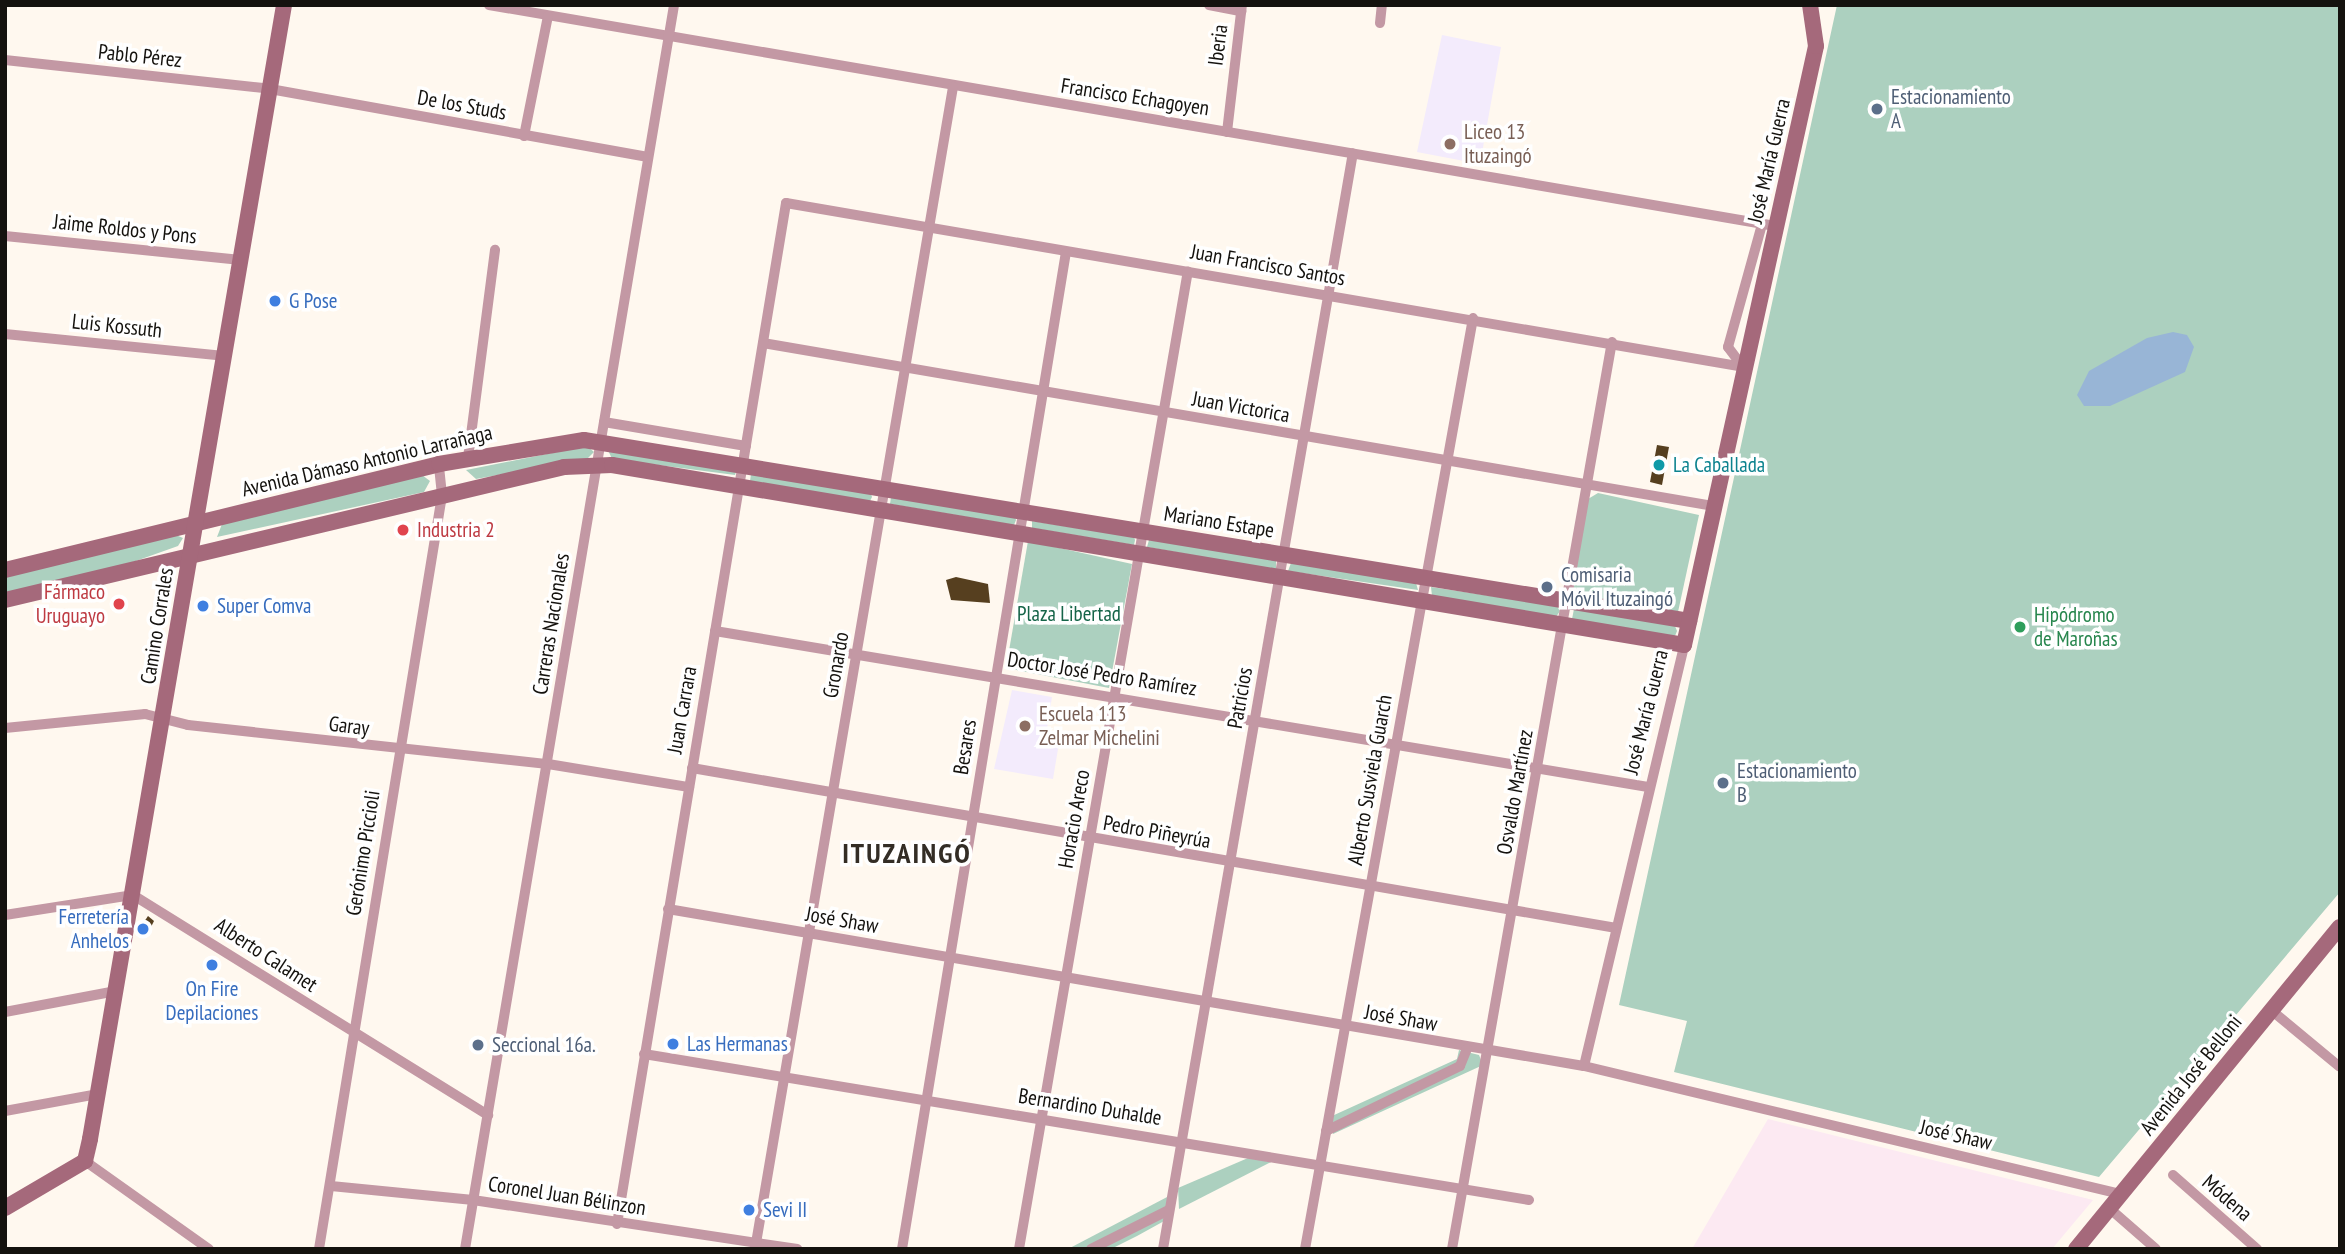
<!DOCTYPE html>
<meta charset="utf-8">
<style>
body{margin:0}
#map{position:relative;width:2345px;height:1254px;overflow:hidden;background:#fff8ef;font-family:"PT Sans Narrow",sans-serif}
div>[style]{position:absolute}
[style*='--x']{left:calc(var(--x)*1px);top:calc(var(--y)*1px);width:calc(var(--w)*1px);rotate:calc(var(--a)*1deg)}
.industrial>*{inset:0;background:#fce9f2}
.education>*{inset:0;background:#f3ebfc}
.green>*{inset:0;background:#acd0bf}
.water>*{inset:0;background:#98b5d6}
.building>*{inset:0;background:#563f1f}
.street>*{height:10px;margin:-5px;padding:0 5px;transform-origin:5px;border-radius:5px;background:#c398a4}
.secondary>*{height:16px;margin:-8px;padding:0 8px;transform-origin:8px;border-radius:8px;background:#a5697b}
.dots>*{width:19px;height:19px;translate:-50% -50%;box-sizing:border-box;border:4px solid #fff;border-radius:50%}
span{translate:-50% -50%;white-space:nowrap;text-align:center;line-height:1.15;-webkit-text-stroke:7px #fff;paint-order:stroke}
.street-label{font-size:21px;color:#14120e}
.service-label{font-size:21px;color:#4e5e75}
.left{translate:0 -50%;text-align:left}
.education-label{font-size:21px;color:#785e54}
.shop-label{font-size:21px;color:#366cbe}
.right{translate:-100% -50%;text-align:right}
.culture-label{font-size:21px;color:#0d838f}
.health-label{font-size:21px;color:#be3a42}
.park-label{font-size:21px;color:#156448}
.leisure-label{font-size:21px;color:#27864d}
.district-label{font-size:28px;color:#332d25;font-weight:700;letter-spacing:2px}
.frame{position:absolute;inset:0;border:7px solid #14120e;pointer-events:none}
</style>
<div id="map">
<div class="industrial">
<div style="clip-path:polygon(1768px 1119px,2093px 1200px,2052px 1249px,1692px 1249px)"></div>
</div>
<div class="education">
<div style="clip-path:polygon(1442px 35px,1501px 47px,1480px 164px,1417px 152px)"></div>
<div style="clip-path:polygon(1012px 690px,1052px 697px,1046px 735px,1060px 737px,1053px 779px,994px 769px)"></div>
</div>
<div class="green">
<div style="clip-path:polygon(1837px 5px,2340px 5px,2340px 892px,2099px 1177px,1674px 1072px,1687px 1021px,1619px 1005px)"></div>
<div style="clip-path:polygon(587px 446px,594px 452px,587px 459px,476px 479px,466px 470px)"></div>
<div style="clip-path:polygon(608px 450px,736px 472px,735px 475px,612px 459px)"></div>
<div style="clip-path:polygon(751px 474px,871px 494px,872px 497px,870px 501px,750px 481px)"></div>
<div style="clip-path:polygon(422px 475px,430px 481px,424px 492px,217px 537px,222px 524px)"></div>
<div style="clip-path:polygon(1598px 493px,1699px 515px,1678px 612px,1572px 595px,1588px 499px)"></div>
<div style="clip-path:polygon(891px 497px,1015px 517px,1016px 520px,1014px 525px,890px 504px)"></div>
<div style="clip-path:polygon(1032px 521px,1134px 537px,1135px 540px,1134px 545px,1032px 528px)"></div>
<div style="clip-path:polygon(176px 535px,183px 538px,178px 546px,133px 562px,5px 594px,5px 577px)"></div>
<div style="clip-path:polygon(1149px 540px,1276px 560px,1276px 570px,1147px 547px)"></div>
<div style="clip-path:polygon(1028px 541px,1132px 564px,1109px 688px,1006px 668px)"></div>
<div style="clip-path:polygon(1291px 563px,1416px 583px,1418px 590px,1288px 571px)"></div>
<div style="clip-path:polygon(1431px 587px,1557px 606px,1560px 611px,1556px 617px,1432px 596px)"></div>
<div style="clip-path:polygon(1574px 609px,1675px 626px,1677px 631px,1675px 636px,1572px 619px)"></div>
<div style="clip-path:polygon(1459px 1050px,1479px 1055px,1483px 1065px,1333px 1134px,1332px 1116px,1457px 1059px)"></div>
<div style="clip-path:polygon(1248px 1158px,1271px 1162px,1179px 1209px,1178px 1188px)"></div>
<div style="clip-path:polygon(1169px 1196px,1166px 1220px,1137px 1236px,1111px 1249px,1068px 1249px)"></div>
</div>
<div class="water">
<div style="clip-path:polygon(2173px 332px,2187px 335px,2194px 347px,2185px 372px,2110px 406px,2084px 406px,2077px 395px,2089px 371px,2147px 338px)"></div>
</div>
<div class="building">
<div style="clip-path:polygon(1657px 445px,1669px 447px,1662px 485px,1650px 482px)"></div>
<div style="clip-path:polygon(956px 577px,988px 584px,990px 603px,951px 600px,946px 580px)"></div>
<div style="clip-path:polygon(148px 916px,154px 921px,146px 937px,136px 934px)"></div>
</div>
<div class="street">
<div style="--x:489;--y:5;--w:1305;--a:9.75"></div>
<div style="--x:1209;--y:5;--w:33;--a:11"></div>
<div style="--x:1380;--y:23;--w:18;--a:-84"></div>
<div style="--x:5;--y:60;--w:267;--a:6.2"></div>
<div style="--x:270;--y:89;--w:384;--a:10.2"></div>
<div style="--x:1227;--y:132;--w:128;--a:-83.3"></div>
<div style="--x:524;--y:136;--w:122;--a:-78.7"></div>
<div style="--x:5;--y:236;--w:237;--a:5.8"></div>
<div style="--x:5;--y:334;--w:220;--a:5.7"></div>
<div style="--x:763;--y:343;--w:965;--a:9.73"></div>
<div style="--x:1743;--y:367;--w:25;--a:-127"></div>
<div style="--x:1728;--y:347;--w:128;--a:-74.5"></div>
<div style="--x:604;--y:422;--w:144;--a:9.6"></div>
<div style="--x:468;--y:458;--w:210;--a:-82.6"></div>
<div style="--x:715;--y:631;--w:946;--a:9.49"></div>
<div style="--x:5;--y:728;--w:141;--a:-5.7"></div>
<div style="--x:145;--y:714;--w:44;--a:14.3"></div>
<div style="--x:188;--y:725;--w:362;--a:6.2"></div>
<div style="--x:548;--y:764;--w:143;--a:9.3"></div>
<div style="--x:692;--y:768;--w:938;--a:9.82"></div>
<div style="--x:668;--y:909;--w:929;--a:9.73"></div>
<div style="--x:1584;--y:1066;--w:551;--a:13.43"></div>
<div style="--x:5;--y:915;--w:130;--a:-8.9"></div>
<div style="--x:133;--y:895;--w:418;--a:31.8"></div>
<div style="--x:2271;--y:1010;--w:89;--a:39.6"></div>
<div style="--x:5;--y:1012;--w:113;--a:-10.7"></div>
<div style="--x:644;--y:1054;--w:897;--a:9.37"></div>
<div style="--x:1584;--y:1066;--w:433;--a:-76.6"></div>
<div style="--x:5;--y:1111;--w:95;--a:-10.4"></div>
<div style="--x:1326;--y:1131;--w:149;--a:-25.9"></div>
<div style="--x:1460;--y:1066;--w:18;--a:-68"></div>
<div style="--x:85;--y:1161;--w:152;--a:35.4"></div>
<div style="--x:2173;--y:1175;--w:112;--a:41.4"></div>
<div style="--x:331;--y:1186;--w:143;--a:5.6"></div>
<div style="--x:473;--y:1200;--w:328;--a:8.6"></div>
<div style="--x:2109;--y:1208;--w:62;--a:41.1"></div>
<div style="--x:617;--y:1224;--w:1035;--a:-80.6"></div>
<div style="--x:786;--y:203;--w:971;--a:9.72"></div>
<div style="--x:319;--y:1249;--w:764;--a:-80.73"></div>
<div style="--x:442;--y:495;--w:31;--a:-96"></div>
<div style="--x:465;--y:1249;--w:1261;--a:-80.46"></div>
<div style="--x:755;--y:1249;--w:1179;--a:-80.33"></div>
<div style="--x:902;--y:1249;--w:1010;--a:-80.66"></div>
<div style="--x:1019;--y:1249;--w:992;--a:-80.2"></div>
<div style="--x:1091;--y:1249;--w:87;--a:-26.6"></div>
<div style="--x:1163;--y:1249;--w:1112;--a:-80.17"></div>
<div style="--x:1305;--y:1249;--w:946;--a:-79.77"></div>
<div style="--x:1452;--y:1249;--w:921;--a:-80"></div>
</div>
<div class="secondary">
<div style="--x:5;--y:570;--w:447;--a:-13.7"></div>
<div style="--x:439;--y:464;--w:147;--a:-9.4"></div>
<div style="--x:584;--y:440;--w:1120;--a:9.3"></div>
<div style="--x:5;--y:600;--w:575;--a:-13.38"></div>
<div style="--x:564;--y:467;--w:48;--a:-2.4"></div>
<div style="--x:612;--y:465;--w:1087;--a:9.53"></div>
<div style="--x:1684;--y:645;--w:613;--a:-77.57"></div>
<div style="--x:1816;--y:46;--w:41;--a:-98.3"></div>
<div style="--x:5;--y:1208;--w:93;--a:-30.4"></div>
<div style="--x:85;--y:1161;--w:23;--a:-77"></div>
<div style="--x:90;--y:1139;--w:1150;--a:-80.29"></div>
<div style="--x:2076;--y:1249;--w:416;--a:-50.7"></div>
</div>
<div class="dots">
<div style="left:1877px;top:109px;background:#5c6f8a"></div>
<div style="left:1450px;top:144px;background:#8d6e63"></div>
<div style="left:275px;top:301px;background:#3f7fe0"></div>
<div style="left:1659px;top:465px;background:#0f9aa8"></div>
<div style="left:403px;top:530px;background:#e0444e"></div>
<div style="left:1547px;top:587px;background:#5c6f8a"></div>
<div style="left:119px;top:604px;background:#e0444e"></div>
<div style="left:203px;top:606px;background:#3f7fe0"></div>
<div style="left:2020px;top:627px;background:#2e9e5b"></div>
<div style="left:1025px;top:726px;background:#8d6e63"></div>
<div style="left:1723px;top:783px;background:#5c6f8a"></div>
<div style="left:143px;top:929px;background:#3f7fe0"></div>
<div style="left:212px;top:965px;background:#3f7fe0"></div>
<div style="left:673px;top:1044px;background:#3f7fe0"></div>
<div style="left:478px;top:1045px;background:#5c6f8a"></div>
<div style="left:749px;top:1210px;background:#3f7fe0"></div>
</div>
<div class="street-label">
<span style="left:1218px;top:45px;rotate:-83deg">Iberia</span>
<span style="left:140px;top:56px;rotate:6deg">Pablo Pérez</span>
<span style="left:1135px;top:97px;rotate:9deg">Francisco Echagoyen</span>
<span style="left:462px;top:105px;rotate:10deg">De los Studs</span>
<span style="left:1769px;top:161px;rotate:-77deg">José María Guerra</span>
<span style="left:125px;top:229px;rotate:6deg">Jaime Roldos y Pons</span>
<span style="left:1268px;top:265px;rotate:10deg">Juan Francisco Santos</span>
<span style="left:117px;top:326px;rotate:6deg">Luis Kossuth</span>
<span style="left:1241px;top:407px;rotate:10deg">Juan Victorica</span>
<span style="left:367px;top:461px;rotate:-13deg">Avenida Dámaso Antonio Larrañaga</span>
<span style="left:1219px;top:522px;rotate:9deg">Mariano Estape</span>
<span style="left:551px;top:624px;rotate:-81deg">Carreras Nacionales</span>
<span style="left:157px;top:626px;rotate:-81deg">Camino Corrales</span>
<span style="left:836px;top:665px;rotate:-80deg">Gronardo</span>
<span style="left:1102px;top:674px;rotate:9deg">Doctor José Pedro Ramírez</span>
<span style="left:1240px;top:698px;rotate:-80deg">Patricios</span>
<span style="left:682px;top:710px;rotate:-80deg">Juan Carrara</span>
<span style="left:1646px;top:712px;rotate:-76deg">José María Guerra</span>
<span style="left:349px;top:726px;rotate:7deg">Garay</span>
<span style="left:965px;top:747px;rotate:-81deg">Besares</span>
<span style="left:1370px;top:780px;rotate:-80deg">Alberto Susviela Guarch</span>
<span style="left:1515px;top:792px;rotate:-80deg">Osvaldo Martínez</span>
<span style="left:1074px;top:819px;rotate:-80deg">Horacio Areco</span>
<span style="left:1157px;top:832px;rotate:10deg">Pedro Piñeyrúa</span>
<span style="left:363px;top:853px;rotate:-81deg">Gerónimo Piccioli</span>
<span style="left:842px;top:920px;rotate:10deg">José Shaw</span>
<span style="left:266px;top:955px;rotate:33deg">Alberto Calamet</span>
<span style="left:1401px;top:1018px;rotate:10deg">José Shaw</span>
<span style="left:2191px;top:1075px;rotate:-51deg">Avenida José Belloni</span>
<span style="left:1090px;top:1107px;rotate:9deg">Bernardino Duhalde</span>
<span style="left:1956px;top:1135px;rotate:13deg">José Shaw</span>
<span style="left:567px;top:1196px;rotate:9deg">Coronel Juan Bélinzon</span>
<span style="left:2227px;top:1198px;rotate:41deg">Módena</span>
</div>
<div class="service-label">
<span class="left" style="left:1891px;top:109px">Estacionamiento<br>A</span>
<span class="left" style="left:1561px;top:587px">Comisaria<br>Móvil Ituzaingó</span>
<span class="left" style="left:1737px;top:783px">Estacionamiento<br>B</span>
<span class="left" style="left:492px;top:1045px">Seccional 16a.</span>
</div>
<div class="education-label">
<span class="left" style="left:1464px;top:144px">Liceo 13<br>Ituzaingó</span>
<span class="left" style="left:1039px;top:726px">Escuela 113<br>Zelmar Michelini</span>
</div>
<div class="shop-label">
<span class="left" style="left:289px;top:301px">G Pose</span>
<span class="left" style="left:217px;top:606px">Super Comva</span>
<span class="right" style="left:129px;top:929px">Ferretería<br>Anhelos</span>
<span style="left:212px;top:1001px">On Fire<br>Depilaciones</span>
<span class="left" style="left:687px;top:1044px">Las Hermanas</span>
<span class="left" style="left:763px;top:1210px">Sevi II</span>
</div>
<div class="culture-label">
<span class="left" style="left:1673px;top:465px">La Caballada</span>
</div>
<div class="health-label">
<span class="left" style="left:417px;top:530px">Industria 2</span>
<span class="right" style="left:105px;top:604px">Fármaco<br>Uruguayo</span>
</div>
<div class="park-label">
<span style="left:1069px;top:614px">Plaza Libertad</span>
</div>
<div class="leisure-label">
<span class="left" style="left:2034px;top:627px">Hipódromo<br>de Maroñas</span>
</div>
<div class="district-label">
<span style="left:907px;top:853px">ITUZAINGÓ</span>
</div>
<div class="frame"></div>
</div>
